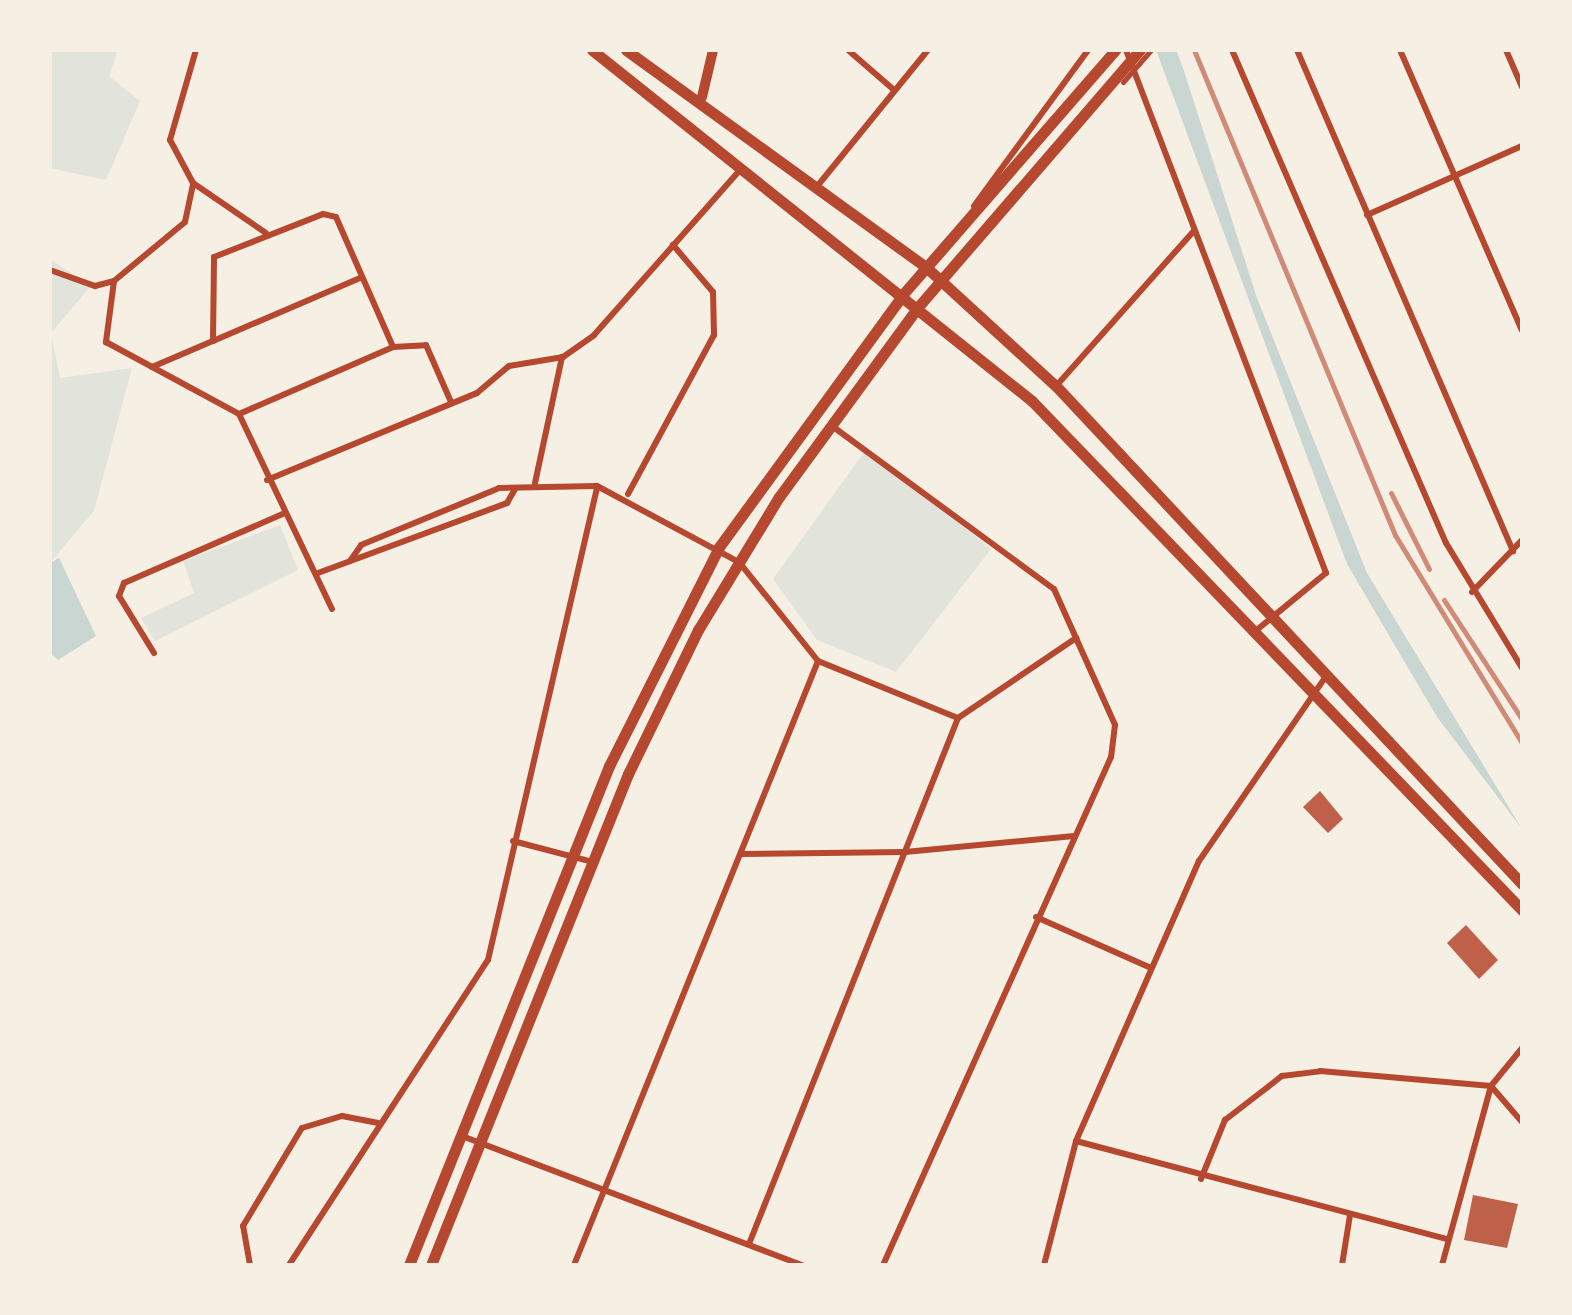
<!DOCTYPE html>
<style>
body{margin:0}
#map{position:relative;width:1572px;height:1315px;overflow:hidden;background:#f6efe4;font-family:"Space Grotesk",sans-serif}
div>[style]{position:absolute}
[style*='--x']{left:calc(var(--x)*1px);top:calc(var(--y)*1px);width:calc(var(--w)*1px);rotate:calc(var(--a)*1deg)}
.green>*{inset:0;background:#e2e4dc}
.water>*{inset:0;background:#c9d6d2}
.building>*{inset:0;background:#bf614a}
.pedestrian>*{height:5px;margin:-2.5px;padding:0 2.5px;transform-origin:2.5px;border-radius:2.5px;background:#b5482f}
.minor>*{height:6px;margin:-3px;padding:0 3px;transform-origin:3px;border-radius:3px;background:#b5482f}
.secondary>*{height:10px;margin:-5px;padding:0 5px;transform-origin:5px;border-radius:5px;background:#b5482f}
.primary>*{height:11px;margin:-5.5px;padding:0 5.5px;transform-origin:5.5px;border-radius:5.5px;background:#b5482f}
.trunk>*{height:11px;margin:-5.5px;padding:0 5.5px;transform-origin:5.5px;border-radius:5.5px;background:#b5482f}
.rail>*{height:5px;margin:-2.5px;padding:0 2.5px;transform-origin:2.5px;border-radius:2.5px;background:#cf8b77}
span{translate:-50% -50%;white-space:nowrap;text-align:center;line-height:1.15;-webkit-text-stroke:8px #f6efe4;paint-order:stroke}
.frame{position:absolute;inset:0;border:52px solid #f6efe4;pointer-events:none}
</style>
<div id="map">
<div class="green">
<div style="clip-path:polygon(50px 50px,118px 50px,109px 76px,140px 101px,106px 180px,50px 168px)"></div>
<div style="clip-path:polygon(50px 259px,91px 286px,51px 333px,60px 378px,132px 368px,94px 511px,50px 563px)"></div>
<div style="clip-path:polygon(867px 448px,991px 549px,896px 672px,817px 640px,773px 579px)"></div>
<div style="clip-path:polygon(280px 525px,298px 570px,155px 641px,141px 618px,194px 593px,183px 561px)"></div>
</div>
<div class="water">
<div style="clip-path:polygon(1156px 50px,1176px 50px,1183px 68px,1257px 298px,1367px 573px,1522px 829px,1437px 717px,1347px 564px)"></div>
<div style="clip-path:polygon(59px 558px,96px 636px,58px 660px,50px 653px,50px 563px)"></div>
</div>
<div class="building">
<div style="clip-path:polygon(1320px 791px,1343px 819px,1328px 833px,1303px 807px)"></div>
<div style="clip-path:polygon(1466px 925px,1498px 960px,1479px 979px,1447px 943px)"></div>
<div style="clip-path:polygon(1473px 1195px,1518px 1204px,1507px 1248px,1464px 1240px)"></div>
</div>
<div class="pedestrian">
<div style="--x:1123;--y:82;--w:43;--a:-48.8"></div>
</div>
<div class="minor">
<div style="--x:848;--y:50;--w:61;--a:41"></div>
<div style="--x:1126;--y:50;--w:560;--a:69.07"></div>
<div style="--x:1326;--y:573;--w:87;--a:140.6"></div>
<div style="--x:1232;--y:50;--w:537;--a:66.54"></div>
<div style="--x:1446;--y:543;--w:146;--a:58.7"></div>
<div style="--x:1297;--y:50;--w:546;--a:66.68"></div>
<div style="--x:1400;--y:50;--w:305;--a:66.5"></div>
<div style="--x:1506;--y:50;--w:40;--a:66.6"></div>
<div style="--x:193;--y:183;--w:88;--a:34.4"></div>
<div style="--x:819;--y:184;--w:173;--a:-50.9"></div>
<div style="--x:974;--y:206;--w:193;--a:-53.8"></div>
<div style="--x:1367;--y:215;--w:170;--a:-24"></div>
<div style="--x:50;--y:270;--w:48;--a:19.6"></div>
<div style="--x:95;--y:286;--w:20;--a:-15"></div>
<div style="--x:114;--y:281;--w:92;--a:-39.7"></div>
<div style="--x:185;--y:222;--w:40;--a:-78"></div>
<div style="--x:193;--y:183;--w:49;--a:-118.1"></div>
<div style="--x:170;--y:140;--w:94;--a:-73.9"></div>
<div style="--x:114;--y:281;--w:62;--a:97.5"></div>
<div style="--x:106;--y:342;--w:151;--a:28.4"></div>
<div style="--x:239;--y:414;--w:216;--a:64.5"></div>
<div style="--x:213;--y:341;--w:160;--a:-23.2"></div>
<div style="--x:152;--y:367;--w:66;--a:-23.1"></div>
<div style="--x:213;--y:341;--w:84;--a:-89.3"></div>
<div style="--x:214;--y:257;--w:117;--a:-21.5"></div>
<div style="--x:323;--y:214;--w:13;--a:13"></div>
<div style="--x:336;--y:217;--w:142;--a:66.3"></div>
<div style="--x:393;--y:347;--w:33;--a:-3"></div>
<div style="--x:426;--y:345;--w:62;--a:66.3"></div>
<div style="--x:1057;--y:385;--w:205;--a:-48.4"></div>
<div style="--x:239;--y:414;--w:168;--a:-23.5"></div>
<div style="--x:832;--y:426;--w:275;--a:36.3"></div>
<div style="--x:1054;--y:589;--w:149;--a:65.8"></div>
<div style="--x:1115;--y:725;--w:32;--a:97"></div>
<div style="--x:1111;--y:757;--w:557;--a:114.17"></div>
<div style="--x:267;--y:480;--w:227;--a:-22.5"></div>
<div style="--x:477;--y:393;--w:42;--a:-40.2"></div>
<div style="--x:509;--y:366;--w:55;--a:-9.5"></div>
<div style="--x:563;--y:357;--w:38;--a:-35"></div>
<div style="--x:594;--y:335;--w:222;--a:-48.5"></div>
<div style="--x:535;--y:483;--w:129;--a:-77.9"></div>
<div style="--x:628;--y:494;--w:181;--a:-61.6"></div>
<div style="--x:714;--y:335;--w:43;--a:-91.3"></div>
<div style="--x:713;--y:292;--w:62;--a:-130.4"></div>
<div style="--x:350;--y:561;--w:19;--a:-55"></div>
<div style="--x:361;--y:545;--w:149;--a:-22.4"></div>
<div style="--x:499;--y:488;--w:98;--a:-1.2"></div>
<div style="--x:597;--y:486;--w:161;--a:28.2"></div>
<div style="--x:739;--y:562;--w:127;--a:51.4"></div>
<div style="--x:818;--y:661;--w:151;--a:22.2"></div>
<div style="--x:318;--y:573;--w:202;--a:-20.3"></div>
<div style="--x:507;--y:503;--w:16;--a:-60"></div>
<div style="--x:1472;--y:592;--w:72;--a:-46.1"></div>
<div style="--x:154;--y:653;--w:67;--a:-121.6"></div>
<div style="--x:119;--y:596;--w:14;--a:-69"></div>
<div style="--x:124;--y:583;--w:176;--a:-23.5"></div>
<div style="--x:513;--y:841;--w:83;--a:14.7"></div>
<div style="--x:741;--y:854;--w:164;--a:-0.7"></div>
<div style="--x:905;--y:852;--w:170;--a:-5.4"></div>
<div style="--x:1036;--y:917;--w:124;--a:23.9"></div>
<div style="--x:462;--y:1136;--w:364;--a:20.8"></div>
<div style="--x:1076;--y:1141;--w:383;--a:14.8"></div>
<div style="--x:1201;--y:1179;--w:64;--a:-67.9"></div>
<div style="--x:1225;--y:1120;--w:72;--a:-37.7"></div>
<div style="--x:1282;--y:1076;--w:38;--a:-7"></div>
<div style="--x:1320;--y:1071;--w:172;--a:5"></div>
<div style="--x:1491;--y:1086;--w:48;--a:49.3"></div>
<div style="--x:749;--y:1244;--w:566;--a:-68.33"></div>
<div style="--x:958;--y:718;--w:143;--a:-34.1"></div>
<div style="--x:250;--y:1265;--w:40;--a:-100"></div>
<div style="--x:243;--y:1226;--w:114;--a:-59"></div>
<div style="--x:302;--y:1128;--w:42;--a:-16.7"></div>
<div style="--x:342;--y:1116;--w:37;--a:11"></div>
<div style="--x:289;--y:1265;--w:364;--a:-56.9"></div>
<div style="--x:488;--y:960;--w:486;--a:-77"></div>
<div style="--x:574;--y:1265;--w:651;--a:-68"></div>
<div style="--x:1044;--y:1265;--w:128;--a:-75.5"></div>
<div style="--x:1076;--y:1141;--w:306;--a:-66.3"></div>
<div style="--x:1199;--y:861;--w:224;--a:-55.5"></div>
<div style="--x:1342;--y:1265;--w:51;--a:-80.9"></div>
<div style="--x:1442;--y:1265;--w:186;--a:-74.7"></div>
<div style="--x:1491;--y:1086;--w:49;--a:-50.8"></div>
</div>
<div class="secondary">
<div style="--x:702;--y:97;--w:48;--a:-76.8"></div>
</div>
<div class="primary">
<div style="--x:409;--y:1265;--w:538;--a:-68.16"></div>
<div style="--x:609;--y:766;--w:245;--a:-63.3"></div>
<div style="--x:719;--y:547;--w:314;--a:-53.9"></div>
<div style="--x:904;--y:293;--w:322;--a:-49"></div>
<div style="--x:431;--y:1265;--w:529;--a:-68.14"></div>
<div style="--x:628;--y:774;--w:160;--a:-64.1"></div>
<div style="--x:698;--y:630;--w:156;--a:-58.7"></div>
<div style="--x:779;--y:497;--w:235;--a:-53.8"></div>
<div style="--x:918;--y:307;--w:340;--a:-49.2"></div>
</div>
<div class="trunk">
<div style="--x:592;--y:50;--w:563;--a:38.58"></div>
<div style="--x:1032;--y:401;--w:707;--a:46.09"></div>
<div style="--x:626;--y:50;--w:372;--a:35.9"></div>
<div style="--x:927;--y:268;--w:175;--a:42.5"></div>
<div style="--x:1056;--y:386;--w:682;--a:46.9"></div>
</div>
<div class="rail">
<div style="--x:1194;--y:50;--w:525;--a:67.49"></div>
<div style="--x:1395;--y:535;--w:244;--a:58.6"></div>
<div style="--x:1391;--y:493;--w:85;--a:63.4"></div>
<div style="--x:1444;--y:600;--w:142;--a:56.8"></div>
</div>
<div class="frame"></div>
</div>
